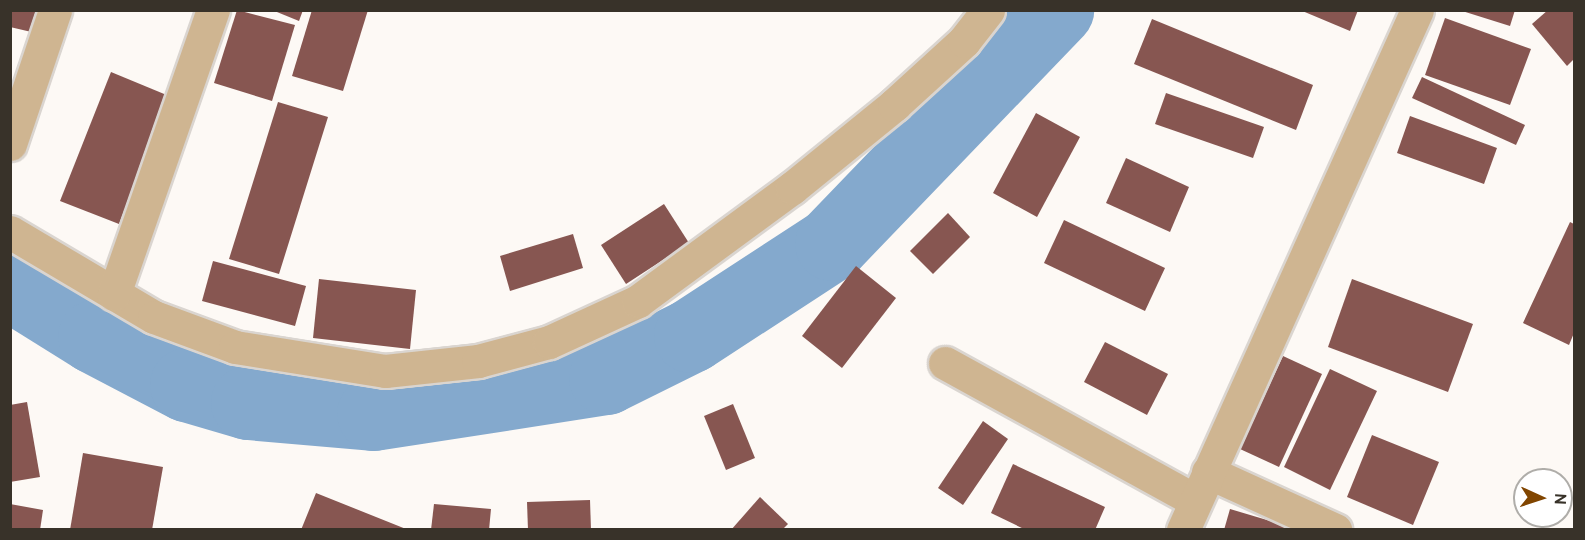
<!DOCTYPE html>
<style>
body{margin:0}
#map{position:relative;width:1585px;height:540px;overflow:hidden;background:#fdf9f5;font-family:Overpass,sans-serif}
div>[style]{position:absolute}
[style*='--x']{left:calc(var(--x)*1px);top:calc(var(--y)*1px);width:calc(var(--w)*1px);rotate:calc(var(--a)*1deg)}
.river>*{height:74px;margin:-37px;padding:0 37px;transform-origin:37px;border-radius:37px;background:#84a9cd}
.building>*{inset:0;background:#875651}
.roads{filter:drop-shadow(2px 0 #dad5d0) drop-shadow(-2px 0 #dad5d0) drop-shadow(0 2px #dad5d0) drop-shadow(0 -2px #dad5d0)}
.minor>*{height:33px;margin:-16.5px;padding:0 16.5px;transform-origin:16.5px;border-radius:16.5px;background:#cfb591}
span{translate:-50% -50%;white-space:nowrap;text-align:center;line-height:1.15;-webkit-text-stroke:6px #fff;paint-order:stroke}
.frame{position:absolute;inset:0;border:12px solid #383229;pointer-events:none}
.north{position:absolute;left:1513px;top:468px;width:60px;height:60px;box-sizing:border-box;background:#fff;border:2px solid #afada9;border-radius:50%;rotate:93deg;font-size:16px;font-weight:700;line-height:24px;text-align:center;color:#383229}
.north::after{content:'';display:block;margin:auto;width:21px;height:27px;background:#814500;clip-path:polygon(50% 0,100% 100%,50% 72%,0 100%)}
</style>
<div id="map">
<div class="river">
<div style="--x:10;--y:284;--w:100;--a:31.9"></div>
<div style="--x:95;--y:337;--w:104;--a:27.6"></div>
<div style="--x:187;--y:385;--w:64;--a:16.4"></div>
<div style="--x:248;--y:403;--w:126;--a:5"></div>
<div style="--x:374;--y:414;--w:235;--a:-8.8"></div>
<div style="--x:606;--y:378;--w:95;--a:-26.3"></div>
<div style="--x:691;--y:336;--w:168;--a:-33.1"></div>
<div style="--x:832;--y:244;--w:325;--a:-46.1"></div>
</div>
<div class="building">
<div style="clip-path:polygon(10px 10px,46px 10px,40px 34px,10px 27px)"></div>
<div style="clip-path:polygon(237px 10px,295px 25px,272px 101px,214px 83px)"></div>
<div style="clip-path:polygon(272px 10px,303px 10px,299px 21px)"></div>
<div style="clip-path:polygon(312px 10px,368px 10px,343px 91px,292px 76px)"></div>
<div style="clip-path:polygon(1300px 10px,1358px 10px,1350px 31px)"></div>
<div style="clip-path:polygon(1459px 10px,1515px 10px,1510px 26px)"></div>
<div style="clip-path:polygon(1548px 10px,1574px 10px,1574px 59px,1567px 66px,1532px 24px)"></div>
<div style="clip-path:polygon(1445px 18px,1531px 49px,1510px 105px,1425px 75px)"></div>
<div style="clip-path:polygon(1152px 19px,1313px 85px,1296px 130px,1134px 64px)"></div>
<div style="clip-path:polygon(111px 72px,169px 96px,119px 224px,60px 201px)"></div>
<div style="clip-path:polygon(1422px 77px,1525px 125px,1516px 145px,1412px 98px)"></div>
<div style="clip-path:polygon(1166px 93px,1264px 127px,1253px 158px,1155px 124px)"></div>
<div style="clip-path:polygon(278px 102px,328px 117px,279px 274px,229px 259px)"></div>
<div style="clip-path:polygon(1036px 113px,1080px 137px,1037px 217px,993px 193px)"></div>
<div style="clip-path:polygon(1410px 116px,1497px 148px,1484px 184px,1397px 153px)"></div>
<div style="clip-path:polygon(1126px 158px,1189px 187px,1170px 232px,1106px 203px)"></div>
<div style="clip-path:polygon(664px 204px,689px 243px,626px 284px,601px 245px)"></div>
<div style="clip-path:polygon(948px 213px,970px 237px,933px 274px,910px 251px)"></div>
<div style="clip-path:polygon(1064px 220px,1165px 268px,1145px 311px,1044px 263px)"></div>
<div style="clip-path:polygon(1570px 222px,1574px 224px,1574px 333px,1569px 345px,1523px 323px)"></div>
<div style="clip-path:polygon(573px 234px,583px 268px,510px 291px,500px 256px)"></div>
<div style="clip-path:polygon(213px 261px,306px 286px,295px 326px,202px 301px)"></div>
<div style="clip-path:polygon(856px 266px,896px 298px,842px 368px,802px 336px)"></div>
<div style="clip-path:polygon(319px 279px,416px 290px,410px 349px,313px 338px)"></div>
<div style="clip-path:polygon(1352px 279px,1473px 324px,1448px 392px,1328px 347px)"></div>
<div style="clip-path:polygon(1105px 342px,1168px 374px,1147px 415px,1084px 382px)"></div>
<div style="clip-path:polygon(1283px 356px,1322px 374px,1279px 467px,1240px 449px)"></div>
<div style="clip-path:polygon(1330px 369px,1377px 391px,1330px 490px,1284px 467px)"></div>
<div style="clip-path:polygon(27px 402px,40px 477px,10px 482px,10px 405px)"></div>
<div style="clip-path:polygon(733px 404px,755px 458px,726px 470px,704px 416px)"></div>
<div style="clip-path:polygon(983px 421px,1008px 439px,963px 505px,938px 488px)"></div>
<div style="clip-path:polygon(1372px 435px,1439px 462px,1413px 525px,1347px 497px)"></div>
<div style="clip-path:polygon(83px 453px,163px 467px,152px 530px,70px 530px)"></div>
<div style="clip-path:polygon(1013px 464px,1105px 507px,1095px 530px,1026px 530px,991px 513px)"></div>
<div style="clip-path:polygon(316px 493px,406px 529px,406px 530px,301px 530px)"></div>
<div style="clip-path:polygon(760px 497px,788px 524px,782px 530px,731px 530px)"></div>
<div style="clip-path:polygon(590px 500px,591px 530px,528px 530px,527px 502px)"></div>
<div style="clip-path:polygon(10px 504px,43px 510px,40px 530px,10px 530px)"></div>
<div style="clip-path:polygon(434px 504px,491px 509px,489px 530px,431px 530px)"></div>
<div style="clip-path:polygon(1230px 509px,1297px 529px,1297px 530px,1224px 530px)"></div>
</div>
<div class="roads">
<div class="minor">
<div style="--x:10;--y:144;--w:141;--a:-71.4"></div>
<div style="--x:10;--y:232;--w:167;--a:30.6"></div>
<div style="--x:154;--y:317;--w:86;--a:20.3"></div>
<div style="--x:235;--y:347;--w:152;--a:9.1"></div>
<div style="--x:385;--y:371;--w:94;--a:-6.1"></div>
<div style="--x:478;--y:361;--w:73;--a:-15"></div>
<div style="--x:549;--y:342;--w:98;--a:-24.7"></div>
<div style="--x:638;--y:301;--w:191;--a:-36.3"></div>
<div style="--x:792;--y:188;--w:132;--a:-39.1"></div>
<div style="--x:894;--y:105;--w:95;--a:-42.4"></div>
<div style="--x:964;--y:41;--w:39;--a:-52"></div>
<div style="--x:114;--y:294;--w:301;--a:-70.8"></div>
<div style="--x:945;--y:363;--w:284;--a:28.8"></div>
<div style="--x:1208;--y:472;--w:140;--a:24.5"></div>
<div style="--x:1183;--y:530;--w:570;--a:-65.77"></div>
</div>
</div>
<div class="frame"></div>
<div class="north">N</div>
</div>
